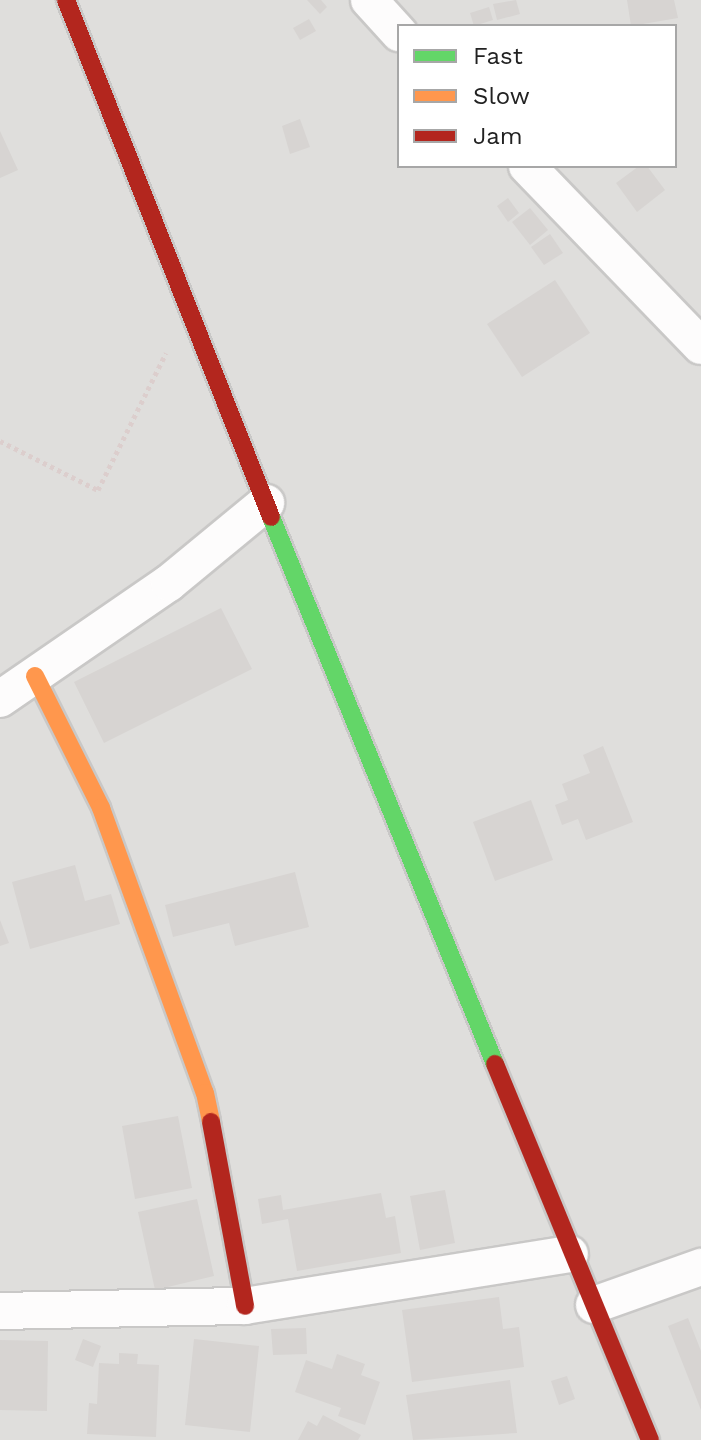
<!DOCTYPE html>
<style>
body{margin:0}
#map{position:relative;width:701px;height:1440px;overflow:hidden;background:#f0eeeb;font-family:"Work Sans",sans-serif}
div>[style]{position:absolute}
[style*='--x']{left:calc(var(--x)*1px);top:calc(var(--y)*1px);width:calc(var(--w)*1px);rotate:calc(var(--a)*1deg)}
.residential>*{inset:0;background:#dfdedc}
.building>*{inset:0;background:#d7d4d2}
.path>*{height:5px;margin-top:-2.5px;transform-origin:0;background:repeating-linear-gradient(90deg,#dccecd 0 4px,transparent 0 8px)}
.roads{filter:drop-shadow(2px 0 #c9c8c7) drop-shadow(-2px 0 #c9c8c7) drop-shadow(0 2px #c9c8c7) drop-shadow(0 -2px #c9c8c7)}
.street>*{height:36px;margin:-18px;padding:0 18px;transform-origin:18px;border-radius:18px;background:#fdfcfc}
.fast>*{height:18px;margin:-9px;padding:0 9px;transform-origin:9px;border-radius:9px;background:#63d668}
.slow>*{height:18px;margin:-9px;padding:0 9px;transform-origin:9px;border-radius:9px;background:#ff974d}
.jam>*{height:18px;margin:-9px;padding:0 9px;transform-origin:9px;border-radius:9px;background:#b3261e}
span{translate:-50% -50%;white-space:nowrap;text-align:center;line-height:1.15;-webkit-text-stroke:7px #fff;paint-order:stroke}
.legend{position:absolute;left:397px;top:24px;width:280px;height:144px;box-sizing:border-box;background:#fff;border:2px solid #a7a7a7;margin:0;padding:10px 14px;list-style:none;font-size:24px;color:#222}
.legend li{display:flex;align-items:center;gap:16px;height:40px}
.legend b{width:40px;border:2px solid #a7a7a7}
</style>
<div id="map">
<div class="residential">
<div style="clip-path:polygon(evenodd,0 0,701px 0,701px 1440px,0 1440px,0 0,399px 26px,675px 26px,675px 166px,399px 166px,399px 26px)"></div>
</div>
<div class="building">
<div style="clip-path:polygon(307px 0,321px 0,327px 7px,320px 14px)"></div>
<div style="clip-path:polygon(516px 0,520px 14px,497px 20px,493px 4px)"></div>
<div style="clip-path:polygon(627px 0,674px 0,678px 18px,631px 26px)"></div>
<div style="clip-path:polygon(489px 7px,493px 20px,474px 26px,470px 13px)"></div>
<div style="clip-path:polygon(309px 19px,316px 31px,300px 40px,293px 28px)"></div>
<div style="clip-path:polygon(300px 119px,310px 147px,290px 154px,282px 126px)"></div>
<div style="clip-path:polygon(0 131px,18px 170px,0 178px)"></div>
<div style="clip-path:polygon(639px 166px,647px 166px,665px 190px,637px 212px,616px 183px)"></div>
<div style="clip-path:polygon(508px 198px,519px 213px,508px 222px,497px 206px)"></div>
<div style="clip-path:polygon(530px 208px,548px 230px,530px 245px,512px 222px)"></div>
<div style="clip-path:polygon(550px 234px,563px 253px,544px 265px,531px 247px)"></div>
<div style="clip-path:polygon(555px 280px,590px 333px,522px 377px,487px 324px)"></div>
<div style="clip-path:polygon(221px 608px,252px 669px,104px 743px,74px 682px)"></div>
<div style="clip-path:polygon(603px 746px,633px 822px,586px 840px,578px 819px,562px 825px,555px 805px,568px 800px,562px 784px,590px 773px,583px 755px)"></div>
<div style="clip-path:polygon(531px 800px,553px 860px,495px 881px,473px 822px)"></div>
<div style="clip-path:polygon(75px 865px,85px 901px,111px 894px,120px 924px,30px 949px,12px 882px)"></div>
<div style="clip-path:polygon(295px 872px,309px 927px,235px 946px,229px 923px,173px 937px,165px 905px)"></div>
<div style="clip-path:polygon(0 920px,9px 943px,0 946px)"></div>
<div style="clip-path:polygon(178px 1116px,192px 1188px,135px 1199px,122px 1126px)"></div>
<div style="clip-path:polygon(445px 1190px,455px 1243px,420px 1250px,410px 1196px)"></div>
<div style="clip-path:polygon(381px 1193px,386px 1218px,395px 1216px,401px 1253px,297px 1271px,288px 1219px,262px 1224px,258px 1199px,281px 1195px,283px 1210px)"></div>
<div style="clip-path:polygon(197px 1199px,214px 1276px,155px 1290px,138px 1212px)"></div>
<div style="clip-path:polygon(499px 1297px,503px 1329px,519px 1327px,524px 1367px,412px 1382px,402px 1310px)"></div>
<div style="clip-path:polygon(688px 1318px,701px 1351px,701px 1410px,668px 1326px)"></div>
<div style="clip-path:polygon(306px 1328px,307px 1354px,273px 1355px,271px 1329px)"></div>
<div style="clip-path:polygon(83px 1339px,101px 1346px,93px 1367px,75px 1360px)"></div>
<div style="clip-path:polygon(194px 1339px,259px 1346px,250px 1432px,185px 1425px)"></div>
<div style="clip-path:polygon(0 1340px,48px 1341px,47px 1411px,0 1410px)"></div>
<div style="clip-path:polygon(119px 1353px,138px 1354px,137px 1364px,159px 1365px,156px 1437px,87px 1434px,89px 1403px,97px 1404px,99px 1363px,119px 1364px)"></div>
<div style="clip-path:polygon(337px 1354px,365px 1364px,361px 1375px,380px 1382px,365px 1425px,338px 1416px,341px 1408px,295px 1392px,306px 1360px,332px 1369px)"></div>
<div style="clip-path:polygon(567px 1376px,575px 1399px,559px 1405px,551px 1381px)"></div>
<div style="clip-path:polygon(510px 1380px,517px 1433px,413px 1440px,406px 1395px)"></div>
<div style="clip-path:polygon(323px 1415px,361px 1435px,358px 1440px,298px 1440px,308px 1421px,317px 1426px)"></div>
</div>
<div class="path">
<div style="--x:0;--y:441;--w:110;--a:26.6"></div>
<div style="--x:98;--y:490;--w:153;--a:-63.6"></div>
</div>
<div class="roads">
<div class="street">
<div style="--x:369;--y:0;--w:45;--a:47.7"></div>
<div style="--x:527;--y:166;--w:250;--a:46"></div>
<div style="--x:0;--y:699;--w:205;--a:-34.5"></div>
<div style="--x:169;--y:583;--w:126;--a:-39.5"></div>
<div style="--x:594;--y:1305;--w:114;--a:-19.6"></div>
<div style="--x:0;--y:1311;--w:245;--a:-1.2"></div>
<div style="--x:245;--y:1306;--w:329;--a:-9.1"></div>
</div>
<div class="fast">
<div style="--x:271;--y:517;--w:591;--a:67.73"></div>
</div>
<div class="slow">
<div style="--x:35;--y:676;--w:148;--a:63.4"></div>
<div style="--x:101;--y:808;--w:303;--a:70"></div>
<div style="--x:205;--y:1093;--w:30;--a:78"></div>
</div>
<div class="jam">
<div style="--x:66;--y:0;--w:556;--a:68.37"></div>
<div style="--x:495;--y:1064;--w:407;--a:67.6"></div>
<div style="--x:211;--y:1122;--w:187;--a:79.5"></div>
</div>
</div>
<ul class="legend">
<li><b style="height:10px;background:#63d668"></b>Fast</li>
<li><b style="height:10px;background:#ff974d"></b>Slow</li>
<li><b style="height:10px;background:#b3261e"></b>Jam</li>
</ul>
</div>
